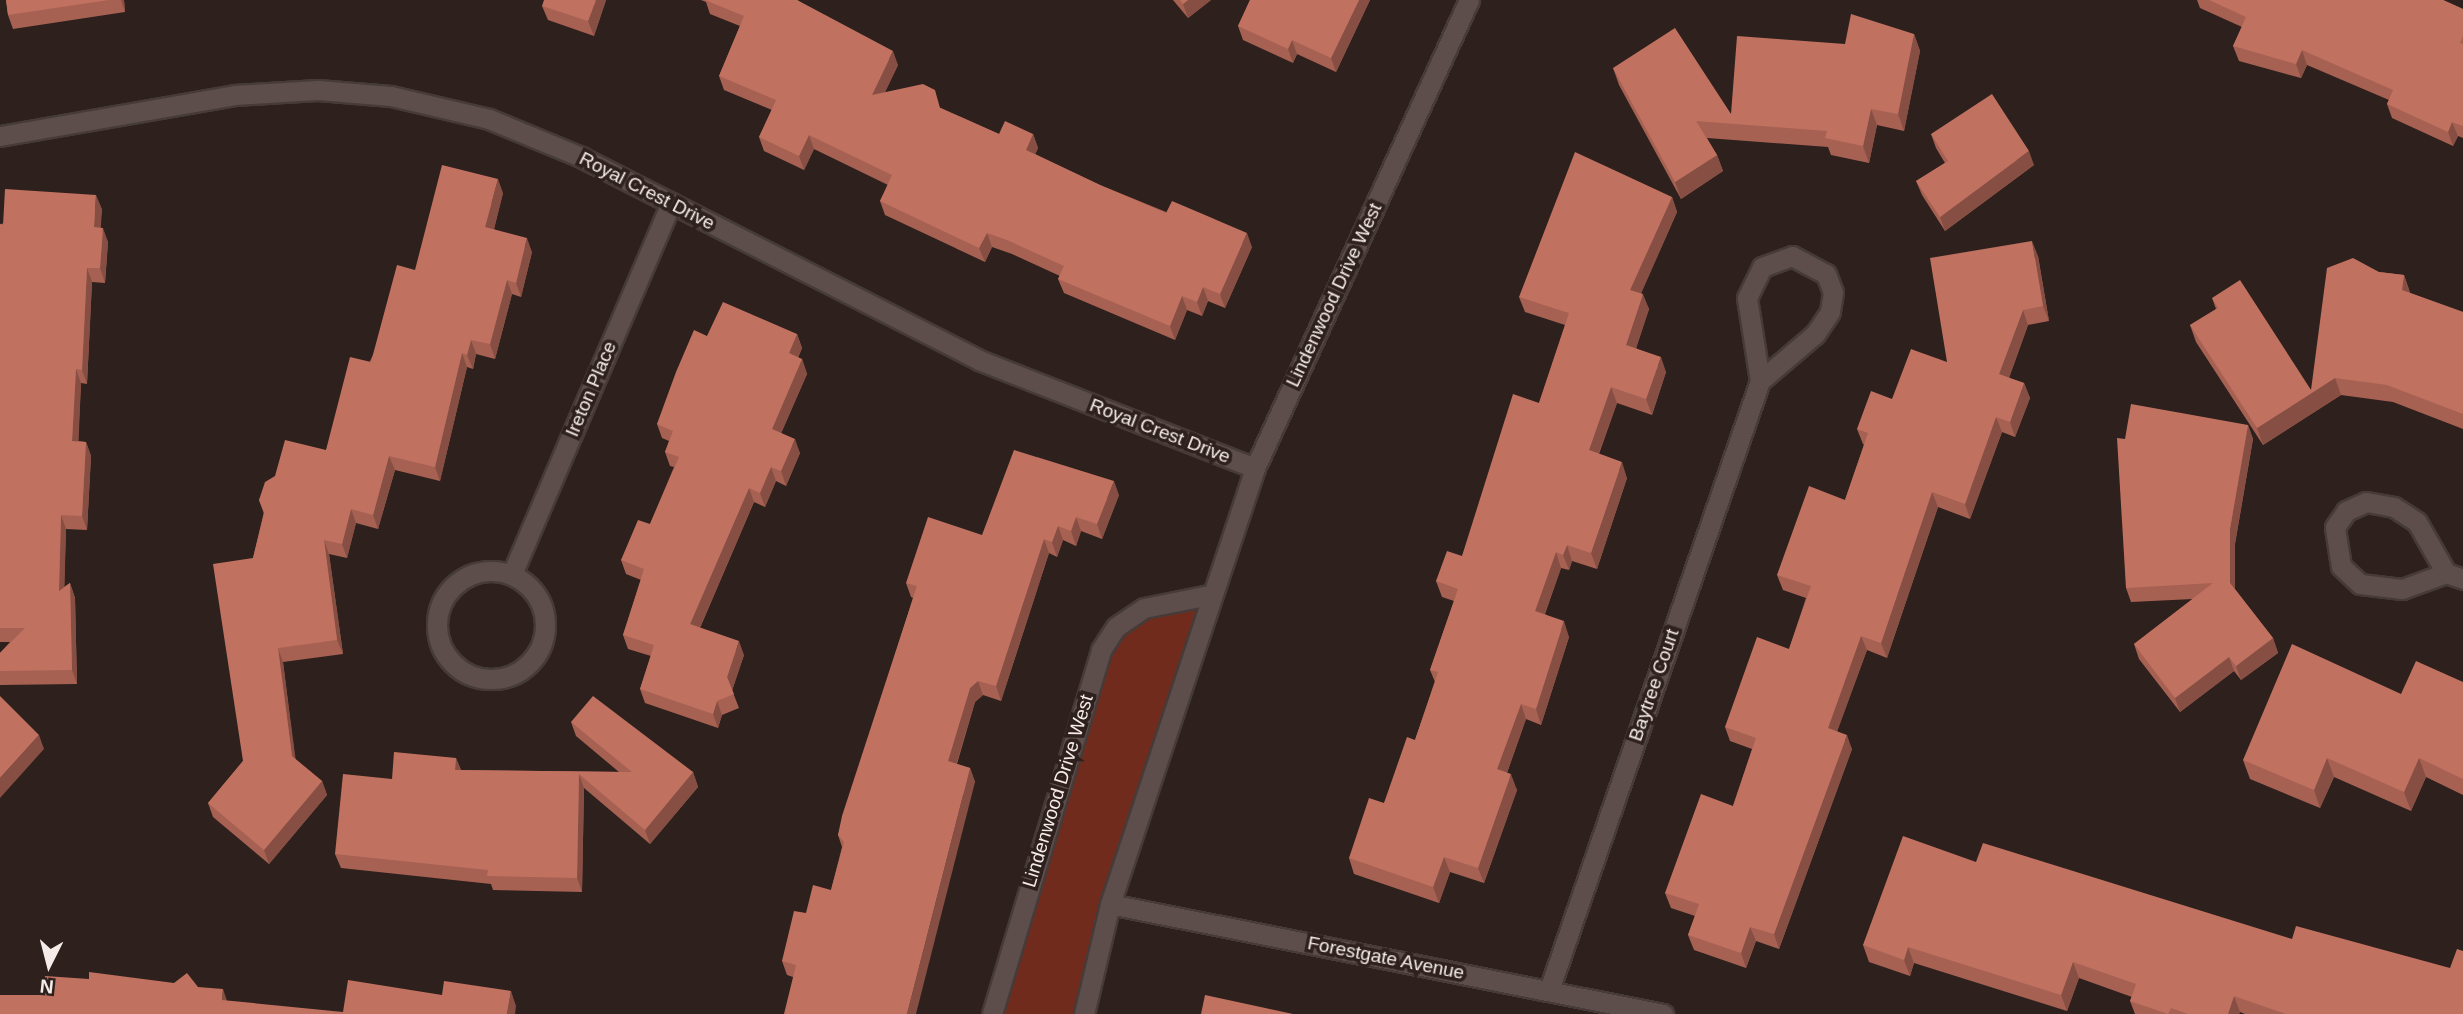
<!DOCTYPE html>
<style>
body{margin:0}
#map{position:relative;width:2463px;height:1014px;overflow:hidden;background:#2d201d;font-family:Helvetica,sans-serif}
div>[style]{position:absolute}
[style*='--x']{left:calc(var(--x)*1px);top:calc(var(--y)*1px);width:calc(var(--w)*1px);rotate:calc(var(--a)*1deg)}
.green>*{inset:0;background:#712b1c}
.roads{filter:drop-shadow(2px 0 #463b39) drop-shadow(-2px 0 #463b39) drop-shadow(0 2px #463b39) drop-shadow(0 -2px #463b39)}
.minor>*{height:19px;margin:-9.5px;padding:0 9.5px;transform-origin:9.5px;border-radius:9.5px;background:#5d4e4b}
.minor>.ring{margin:-9.5px;padding:0;box-sizing:content-box;background:none;border:19px solid #5d4e4b;border-radius:50%}
.tertiary>*{height:19px;margin:-9.5px;padding:0 9.5px;transform-origin:9.5px;border-radius:9.5px;background:#5d4e4b}
.wall>*{inset:0;background:#a66153}
.shaded-wall>*{inset:0;background:#874f43}
.building>*{inset:0;background:#c17160}
span{translate:-50% -50%;white-space:nowrap;text-align:center;line-height:1.15;-webkit-text-stroke:7px #2d201d;paint-order:stroke}
.street-label{font-size:19px;color:#f5ecea}
.north{position:absolute;left:14px;top:930px;width:70px;height:70px;-webkit-text-stroke:5px #2d201d;paint-order:stroke;rotate:186deg;font-size:19px;font-weight:700;line-height:28px;text-align:center;color:#f5ecea}
.north::after{content:'';display:block;margin:auto;width:24px;height:32px;background:#f5ecea;clip-path:polygon(50% 0,100% 100%,50% 72%,0 100%)}
</style>
<div id="map">
<div class="green">
<div style="clip-path:polygon(1209px 595px,1084px 1014px,992px 1014px,1116px 627px)"></div>
</div>
<div class="roads">
<div class="minor">
<div style="--x:0;--y:136;--w:238;--a:-9.9"></div>
<div style="--x:234;--y:95;--w:84;--a:-3.4"></div>
<div style="--x:318;--y:90;--w:73;--a:4.7"></div>
<div style="--x:391;--y:96;--w:101;--a:13.2"></div>
<div style="--x:489;--y:119;--w:100;--a:22.4"></div>
<div style="--x:581;--y:157;--w:447;--a:27"></div>
<div style="--x:979;--y:360;--w:296;--a:21.4"></div>
<div class="ring" style="left:437px;top:571px;width:89px;height:89px"></div>
<div style="--x:2446;--y:573;--w:47;--a:160"></div>
<div style="--x:2402;--y:589;--w:42;--a:-173.2"></div>
<div style="--x:2360;--y:584;--w:26;--a:-137"></div>
<div style="--x:2341;--y:566;--w:39;--a:-99"></div>
<div style="--x:2335;--y:527;--w:19;--a:-55"></div>
<div style="--x:2346;--y:511;--w:22;--a:-24"></div>
<div style="--x:2366;--y:502;--w:28;--a:10"></div>
<div style="--x:2394;--y:507;--w:27;--a:33"></div>
<div style="--x:2417;--y:522;--w:59;--a:60.4"></div>
<div style="--x:2446;--y:573;--w:18;--a:19"></div>
<div style="--x:512;--y:574;--w:404;--a:-66.8"></div>
<div style="--x:1110;--y:904;--w:564;--a:11.25"></div>
<div style="--x:1549;--y:990;--w:645;--a:-70.89"></div>
<div style="--x:1760;--y:381;--w:84;--a:-98.9"></div>
<div style="--x:1747;--y:298;--w:34;--a:-64"></div>
<div style="--x:1762;--y:267;--w:32;--a:-20"></div>
<div style="--x:1792;--y:256;--w:38;--a:28"></div>
<div style="--x:1826;--y:274;--w:19;--a:69"></div>
<div style="--x:1833;--y:292;--w:20;--a:99"></div>
<div style="--x:1830;--y:312;--w:27;--a:124"></div>
<div style="--x:1815;--y:334;--w:72;--a:139.5"></div>
<div style="--x:992;--y:1014;--w:380;--a:-73.3"></div>
<div style="--x:1101;--y:650;--w:27;--a:-57"></div>
<div style="--x:1116;--y:627;--w:34;--a:-34"></div>
<div style="--x:1144;--y:608;--w:66;--a:-11.3"></div>
</div>
<div class="tertiary">
<div style="--x:1084;--y:1014;--w:113;--a:-76.7"></div>
<div style="--x:1110;--y:904;--w:459;--a:-71.6"></div>
<div style="--x:1255;--y:468;--w:515;--a:-65.43"></div>
</div>
</div>
<div class="wall">
<div style="clip-path:polygon(6px 0,124px 0,125px 12px,13px 29px,8px 15px)"></div>
<div style="clip-path:polygon(606px 0,594px 36px,548px 20px,542px 6px)"></div>
<div style="clip-path:polygon(701px 0,797px 0,898px 65px,885px 92px,941px 108px,999px 134px,1033px 134px,1038px 148px,1035px 154px,1100px 185px,1252px 247px,1225px 308px,1208px 301px,1202px 316px,1187px 310px,1175px 340px,1064px 293px,1058px 279px,1060px 276px,1012px 254px,992px 247px,985px 262px,885px 215px,880px 201px,888px 185px,814px 149px,804px 170px,764px 151px,759px 137px,772px 110px,724px 90px,719px 76px,740px 26px,710px 14px,706px 2px)"></div>
<div style="clip-path:polygon(1173px 0,1211px 0,1188px 18px)"></div>
<div style="clip-path:polygon(1250px 0,1370px 0,1336px 72px,1297px 54px,1293px 63px,1243px 40px,1238px 26px)"></div>
<div style="clip-path:polygon(2197px 0,2443px 0,2463px 9px,2463px 138px,2458px 136px,2453px 146px,2392px 118px,2387px 104px,2389px 100px,2307px 65px,2301px 78px,2239px 61px,2233px 46px,2242px 27px,2200px 8px)"></div>
<div style="clip-path:polygon(1914px 34px,1920px 51px,1904px 131px,1877px 125px,1869px 163px,1831px 155px,1828px 147px,1707px 138px,1717px 155px,1723px 171px,1681px 199px,1619px 85px,1613px 68px,1731px 114px,1845px 44px)"></div>
<div style="clip-path:polygon(1931px 134px,2034px 165px,1945px 231px,1922px 195px,1916px 181px,1945px 163px,1936px 148px)"></div>
<div style="clip-path:polygon(503px 193px,494px 229px,532px 252px,521px 297px,512px 294px,495px 359px,476px 354px,473px 369px,467px 367px,440px 481px,395px 470px,378px 529px,356px 523px,347px 558px,329px 554px,343px 654px,283px 662px,295px 759px,322px 781px,327px 795px,269px 864px,213px 817px,208px 803px,243px 761px,253px 558px,264px 514px,259px 500px,326px 450px,415px 270px)"></div>
<div style="clip-path:polygon(1672px 197px,1677px 212px,1641px 293px,1649px 309px,1636px 348px,1666px 372px,1652px 415px,1617px 403px,1599px 454px,1627px 478px,1597px 569px,1572px 561px,1569px 570px,1561px 568px,1545px 614px,1569px 637px,1541px 725px,1526px 719px,1507px 773px,1517px 790px,1484px 883px,1450px 872px,1439px 903px,1354px 874px,1349px 858px,1384px 803px,1415px 740px,1435px 682px,1430px 670px,1454px 601px,1442px 597px,1436px 581px,1462px 556px,1539px 403px,1565px 325px,1525px 312px,1519px 297px)"></div>
<div style="clip-path:polygon(102px 209px,100px 227px,108px 242px,105px 283px,92px 282px,87px 384px,81px 383px,78px 441px,86px 442px,91px 456px,87px 530px,66px 529px,64px 587px,70px 583px,75px 598px,77px 684px,0 685px,0 653px,10px 642px,0 642px,0 224px)"></div>
<div style="clip-path:polygon(2038px 256px,2049px 321px,2028px 325px,2009px 378px,2024px 383px,2030px 398px,2015px 437px,2002px 432px,1970px 519px,1938px 507px,1887px 658px,1867px 650px,1837px 731px,1852px 749px,1779px 949px,1756px 941px,1746px 968px,1694px 950px,1688px 935px,1695px 916px,1671px 908px,1665px 893px,1733px 806px,1752px 749px,1730px 741px,1725px 727px,1789px 649px,1806px 598px,1783px 590px,1777px 575px,1845px 500px,1864px 445px,1863px 444px,1857px 429px,1892px 399px,1947px 362px)"></div>
<div style="clip-path:polygon(2379px 272px,2404px 275px,2410px 293px,2463px 312px,2463px 429px,2393px 402px,2341px 395px,2263px 445px,2196px 342px,2190px 325px,2216px 309px,2212px 298px,2311px 390px)"></div>
<div style="clip-path:polygon(797px 334px,802px 348px,798px 358px,802px 359px,807px 374px,781px 433px,800px 453px,786px 486px,776px 481px,765px 507px,754px 502px,700px 628px,744px 655px,732px 690px,739px 708px,722px 715px,718px 728px,645px 703px,640px 689px,651px 656px,628px 649px,623px 635px,641px 580px,626px 574px,621px 560px,650px 524px,674px 467px,670px 466px,665px 452px,669px 441px,662px 438px,657px 424px,707px 336px)"></div>
<div style="clip-path:polygon(2248px 425px,2253px 439px,2235px 544px,2235px 589px,2273px 638px,2278px 653px,2241px 680px,2234px 671px,2180px 712px,2139px 659px,2134px 644px,2193px 599px,2131px 602px,2126px 588px,2125px 439px)"></div>
<div style="clip-path:polygon(1119px 495px,1102px 539px,1081px 531px,1076px 546px,1063px 540px,1057px 557px,1049px 553px,1001px 701px,983px 695px,975px 702px,957px 764px,970px 768px,975px 782px,793px 977px,787px 975px,782px 961px,806px 913px,831px 890px,842px 847px,838px 835px,913px 598px,911px 597px,906px 583px,982px 535px)"></div>
<div style="clip-path:polygon(2463px 682px,2463px 795px,2426px 777px,2411px 811px,2334px 777px,2320px 808px,2250px 779px,2243px 760px,2401px 694px)"></div>
<div style="clip-path:polygon(571px 722px,693px 772px,698px 787px,650px 844px,584px 788px,582px 892px,493px 890px,491px 884px,341px 868px,335px 854px,392px 779px,456px 758px,461px 770px,619px 772px,576px 736px)"></div>
<div style="clip-path:polygon(1976px 862px,2463px 1014px,2245px 1014px,2240px 1012px,2239px 1014px,2135px 1014px,2130px 1001px,2132px 997px,2079px 978px,2067px 1011px,1914px 963px,1910px 976px,1869px 962px,1863px 945px)"></div>
</div>
<div class="shaded-wall">
<div style="clip-path:polygon(121px 0,124px 0,125px 12px)"></div>
<div style="clip-path:polygon(596px 0,606px 0,594px 36px,588px 21px)"></div>
<div style="clip-path:polygon(1188px 0,1211px 0,1188px 18px,1183px 4px)"></div>
<div style="clip-path:polygon(1359px 0,1370px 0,1336px 72px,1331px 58px)"></div>
<div style="clip-path:polygon(1914px 34px,1920px 51px,1904px 131px,1898px 114px)"></div>
<div style="clip-path:polygon(1292px 40px,1297px 54px,1293px 63px,1288px 49px)"></div>
<div style="clip-path:polygon(2302px 50px,2307px 65px,2301px 78px,2296px 64px)"></div>
<div style="clip-path:polygon(893px 51px,898px 65px,877px 109px,872px 95px)"></div>
<div style="clip-path:polygon(1871px 109px,1877px 125px,1869px 163px,1863px 146px)"></div>
<div style="clip-path:polygon(2452px 122px,2458px 136px,2453px 146px,2448px 132px)"></div>
<div style="clip-path:polygon(1033px 134px,1038px 148px,1031px 164px,1026px 150px)"></div>
<div style="clip-path:polygon(809px 135px,814px 149px,804px 170px,799px 156px)"></div>
<div style="clip-path:polygon(2029px 151px,2034px 165px,1945px 231px,1940px 217px)"></div>
<div style="clip-path:polygon(1717px 155px,1723px 171px,1681px 199px,1675px 182px)"></div>
<div style="clip-path:polygon(498px 179px,503px 193px,491px 241px,485px 227px)"></div>
<div style="clip-path:polygon(96px 195px,102px 209px,100px 241px,94px 227px)"></div>
<div style="clip-path:polygon(1672px 197px,1677px 212px,1636px 305px,1630px 290px)"></div>
<div style="clip-path:polygon(103px 228px,108px 242px,105px 283px,100px 268px)"></div>
<div style="clip-path:polygon(987px 233px,992px 247px,985px 262px,979px 248px)"></div>
<div style="clip-path:polygon(1247px 233px,1252px 247px,1225px 308px,1220px 294px)"></div>
<div style="clip-path:polygon(527px 238px,532px 252px,521px 297px,516px 283px)"></div>
<div style="clip-path:polygon(2032px 241px,2038px 256px,2049px 321px,2043px 306px)"></div>
<div style="clip-path:polygon(87px 268px,92px 282px,87px 384px,82px 370px)"></div>
<div style="clip-path:polygon(2404px 275px,2410px 292px,2408px 307px,2402px 290px)"></div>
<div style="clip-path:polygon(507px 280px,512px 294px,495px 359px,490px 344px)"></div>
<div style="clip-path:polygon(1203px 287px,1208px 301px,1202px 316px,1197px 302px)"></div>
<div style="clip-path:polygon(1643px 294px,1649px 309px,1632px 361px,1626px 345px)"></div>
<div style="clip-path:polygon(1182px 296px,1187px 310px,1175px 340px,1170px 326px)"></div>
<div style="clip-path:polygon(2023px 310px,2028px 325px,2005px 389px,1999px 374px)"></div>
<div style="clip-path:polygon(797px 334px,802px 348px,794px 367px,789px 353px)"></div>
<div style="clip-path:polygon(471px 340px,476px 354px,473px 369px,467px 355px)"></div>
<div style="clip-path:polygon(462px 353px,467px 367px,440px 481px,435px 467px)"></div>
<div style="clip-path:polygon(1661px 357px,1666px 372px,1652px 415px,1646px 399px)"></div>
<div style="clip-path:polygon(802px 359px,807px 374px,777px 443px,772px 429px)"></div>
<div style="clip-path:polygon(76px 369px,81px 383px,78px 455px,72px 441px)"></div>
<div style="clip-path:polygon(2335px 378px,2341px 395px,2263px 445px,2257px 428px)"></div>
<div style="clip-path:polygon(2024px 383px,2030px 398px,2015px 437px,2010px 422px)"></div>
<div style="clip-path:polygon(1611px 387px,1617px 403px,1594px 466px,1589px 450px)"></div>
<div style="clip-path:polygon(1996px 417px,2002px 432px,1970px 519px,1965px 504px)"></div>
<div style="clip-path:polygon(2248px 425px,2253px 439px,2235px 544px,2235px 597px,2230px 583px,2230px 529px)"></div>
<div style="clip-path:polygon(795px 439px,800px 453px,786px 486px,781px 471px)"></div>
<div style="clip-path:polygon(86px 442px,91px 456px,87px 530px,82px 516px)"></div>
<div style="clip-path:polygon(389px 456px,395px 470px,378px 529px,373px 515px)"></div>
<div style="clip-path:polygon(1622px 462px,1627px 478px,1597px 569px,1591px 553px)"></div>
<div style="clip-path:polygon(771px 467px,776px 481px,765px 507px,760px 493px)"></div>
<div style="clip-path:polygon(1114px 481px,1119px 495px,1102px 539px,1097px 524px)"></div>
<div style="clip-path:polygon(749px 488px,754px 502px,695px 639px,690px 624px)"></div>
<div style="clip-path:polygon(1932px 492px,1938px 507px,1887px 658px,1881px 643px)"></div>
<div style="clip-path:polygon(351px 509px,356px 523px,347px 558px,342px 544px)"></div>
<div style="clip-path:polygon(61px 515px,66px 529px,64px 606px,59px 591px)"></div>
<div style="clip-path:polygon(1076px 517px,1081px 531px,1076px 546px,1071px 531px)"></div>
<div style="clip-path:polygon(1058px 526px,1063px 540px,1057px 557px,1052px 542px)"></div>
<div style="clip-path:polygon(1044px 539px,1049px 553px,1001px 701px,996px 686px)"></div>
<div style="clip-path:polygon(324px 540px,329px 554px,343px 654px,337px 640px)"></div>
<div style="clip-path:polygon(1567px 545px,1572px 561px,1569px 570px,1563px 555px)"></div>
<div style="clip-path:polygon(1556px 552px,1561px 568px,1540px 627px,1535px 611px)"></div>
<div style="clip-path:polygon(70px 583px,75px 598px,77px 684px,72px 670px)"></div>
<div style="clip-path:polygon(1564px 621px,1569px 637px,1541px 725px,1536px 709px)"></div>
<div style="clip-path:polygon(1861px 636px,1867px 650px,1833px 743px,1828px 728px)"></div>
<div style="clip-path:polygon(2273px 638px,2278px 653px,2241px 680px,2236px 666px)"></div>
<div style="clip-path:polygon(739px 641px,744px 655px,732px 691px,727px 677px)"></div>
<div style="clip-path:polygon(278px 648px,283px 662px,297px 770px,292px 756px)"></div>
<div style="clip-path:polygon(2229px 657px,2234px 671px,2180px 712px,2175px 698px)"></div>
<div style="clip-path:polygon(978px 681px,983px 695px,975px 702px,953px 775px,948px 761px,970px 688px)"></div>
<div style="clip-path:polygon(717px 701px,722px 715px,718px 728px,713px 714px)"></div>
<div style="clip-path:polygon(1521px 704px,1526px 719px,1503px 784px,1497px 769px)"></div>
<div style="clip-path:polygon(39px 735px,44px 749px,0 798px,0 778px)"></div>
<div style="clip-path:polygon(1847px 735px,1852px 749px,1779px 949px,1774px 934px)"></div>
<div style="clip-path:polygon(456px 758px,461px 772px,455px 770px)"></div>
<div style="clip-path:polygon(2327px 758px,2334px 777px,2320px 808px,2314px 790px)"></div>
<div style="clip-path:polygon(2419px 758px,2426px 777px,2411px 811px,2404px 792px)"></div>
<div style="clip-path:polygon(970px 768px,975px 782px,916px 1014px,907px 1014px)"></div>
<div style="clip-path:polygon(693px 772px,698px 787px,650px 844px,645px 830px)"></div>
<div style="clip-path:polygon(579px 774px,584px 788px,582px 892px,577px 878px)"></div>
<div style="clip-path:polygon(1511px 774px,1517px 790px,1484px 883px,1478px 868px)"></div>
<div style="clip-path:polygon(322px 781px,327px 795px,269px 864px,264px 850px)"></div>
<div style="clip-path:polygon(1444px 857px,1450px 872px,1439px 903px,1433px 887px)"></div>
<div style="clip-path:polygon(1750px 927px,1756px 941px,1746px 968px,1741px 953px)"></div>
<div style="clip-path:polygon(1908px 947px,1914px 963px,1910px 976px,1904px 960px)"></div>
<div style="clip-path:polygon(2073px 962px,2079px 978px,2067px 1011px,2061px 995px)"></div>
<div style="clip-path:polygon(223px 989px,228px 1004px,222px 1000px)"></div>
<div style="clip-path:polygon(511px 991px,516px 1006px,515px 1014px,507px 1014px)"></div>
<div style="clip-path:polygon(2234px 996px,2240px 1012px,2239px 1014px,2228px 1014px)"></div>
</div>
<div class="building">
<div style="clip-path:polygon(6px 0,109px 0,8px 15px)"></div>
<div style="clip-path:polygon(544px 0,596px 0,588px 21px,542px 6px)"></div>
<div style="clip-path:polygon(705px 0,797px 0,893px 51px,872px 95px,923px 84px,935px 90px,940px 108px,999px 134px,1005px 121px,1033px 134px,1026px 150px,1100px 185px,1166px 213px,1172px 201px,1247px 233px,1220px 294px,1203px 287px,1197px 302px,1182px 296px,1170px 326px,1058px 279px,1064px 266px,1007px 240px,987px 233px,979px 248px,880px 201px,892px 175px,809px 135px,799px 156px,759px 137px,776px 100px,719px 76px,744px 16px)"></div>
<div style="clip-path:polygon(1180px 0,1188px 0,1183px 4px)"></div>
<div style="clip-path:polygon(1250px 0,1359px 0,1331px 58px,1292px 40px,1288px 49px,1238px 26px)"></div>
<div style="clip-path:polygon(2209px 0,2443px 0,2463px 9px,2463px 36px,2460px 43px,2463px 44px,2463px 126px,2452px 122px,2448px 132px,2387px 104px,2393px 90px,2302px 50px,2296px 64px,2233px 46px,2246px 17px)"></div>
<div style="clip-path:polygon(1851px 14px,1914px 34px,1898px 114px,1871px 109px,1863px 146px,1825px 138px,1827px 131px,1696px 121px,1717px 155px,1675px 182px,1613px 68px,1675px 28px,1731px 114px,1737px 36px,1845px 44px)"></div>
<div style="clip-path:polygon(1992px 94px,2029px 151px,1940px 217px,1916px 181px,1948px 161px,1931px 134px)"></div>
<div style="clip-path:polygon(1575px 152px,1672px 197px,1630px 290px,1643px 294px,1626px 345px,1661px 357px,1646px 399px,1611px 387px,1589px 450px,1622px 462px,1591px 553px,1567px 545px,1563px 555px,1556px 552px,1535px 611px,1564px 621px,1536px 709px,1521px 704px,1497px 769px,1511px 774px,1478px 868px,1444px 857px,1433px 887px,1349px 858px,1369px 798px,1384px 803px,1407px 737px,1415px 740px,1438px 672px,1430px 670px,1458px 589px,1436px 581px,1447px 551px,1462px 556px,1513px 394px,1539px 403px,1569px 313px,1519px 297px)"></div>
<div style="clip-path:polygon(442px 165px,498px 179px,485px 227px,527px 238px,516px 283px,507px 280px,490px 344px,471px 340px,467px 355px,462px 353px,435px 467px,389px 456px,373px 515px,351px 509px,342px 544px,324px 540px,337px 640px,278px 648px,292px 756px,322px 781px,264px 850px,208px 803px,243px 761px,213px 564px,253px 558px,264px 512px,259px 500px,265px 482px,275px 476px,285px 440px,326px 450px,350px 357px,371px 362px,397px 265px,415px 270px)"></div>
<div style="clip-path:polygon(5px 189px,96px 195px,94px 227px,103px 228px,100px 268px,87px 268px,82px 370px,76px 369px,72px 441px,86px 442px,82px 516px,61px 515px,59px 591px,70px 583px,72px 670px,0 671px,0 653px,25px 628px,0 628px,0 224px,3px 225px)"></div>
<div style="clip-path:polygon(2032px 241px,2043px 306px,2023px 310px,1999px 374px,2024px 383px,2010px 422px,1996px 417px,1965px 504px,1932px 492px,1881px 643px,1861px 636px,1828px 728px,1847px 735px,1774px 934px,1750px 927px,1741px 953px,1688px 935px,1699px 904px,1665px 893px,1701px 794px,1733px 806px,1756px 738px,1725px 727px,1757px 637px,1789px 649px,1811px 586px,1777px 575px,1809px 486px,1845px 500px,1868px 433px,1857px 429px,1871px 391px,1892px 399px,1911px 349px,1947px 362px,1930px 258px)"></div>
<div style="clip-path:polygon(2353px 258px,2379px 272px,2404px 275px,2402px 290px,2463px 312px,2463px 414px,2387px 385px,2335px 378px,2257px 428px,2190px 325px,2218px 308px,2212px 298px,2240px 280px,2311px 390px,2327px 268px)"></div>
<div style="clip-path:polygon(723px 302px,797px 334px,789px 353px,802px 359px,772px 429px,795px 439px,781px 471px,771px 467px,760px 493px,749px 488px,690px 624px,739px 641px,727px 677px,734px 694px,717px 701px,713px 714px,640px 689px,654px 645px,623px 635px,644px 569px,621px 560px,638px 520px,650px 524px,679px 457px,665px 452px,673px 431px,657px 424px,676px 372px,694px 330px,707px 336px)"></div>
<div style="clip-path:polygon(2131px 404px,2248px 425px,2230px 529px,2230px 583px,2273px 638px,2236px 666px,2229px 657px,2175px 698px,2134px 644px,2213px 583px,2126px 588px,2117px 438px,2125px 439px)"></div>
<div style="clip-path:polygon(1014px 450px,1114px 481px,1097px 524px,1076px 517px,1071px 531px,1058px 526px,1052px 542px,1044px 539px,996px 686px,978px 681px,970px 688px,948px 761px,970px 768px,907px 1014px,784px 1014px,796px 965px,782px 961px,794px 911px,806px 913px,813px 885px,831px 890px,844px 842px,838px 835px,842px 816px,917px 586px,906px 583px,928px 517px,982px 535px)"></div>
<div style="clip-path:polygon(2292px 644px,2401px 694px,2416px 661px,2463px 682px,2463px 779px,2419px 758px,2404px 792px,2327px 758px,2314px 790px,2243px 760px)"></div>
<div style="clip-path:polygon(0 696px,39px 735px,0 778px)"></div>
<div style="clip-path:polygon(593px 696px,693px 772px,645px 830px,579px 774px,577px 878px,487px 876px,488px 870px,335px 854px,343px 774px,392px 779px,394px 752px,456px 758px,455px 770px,632px 772px,571px 722px)"></div>
<div style="clip-path:polygon(1903px 836px,1976px 862px,1983px 843px,2292px 939px,2296px 926px,2450px 968px,2457px 949px,2463px 951px,2463px 1014px,2286px 1014px,2234px 996px,2228px 1014px,2188px 1014px,2171px 1008px,2168px 1014px,2130px 1001px,2136px 984px,2073px 962px,2061px 995px,1908px 947px,1904px 960px,1863px 945px)"></div>
<div style="clip-path:polygon(89px 972px,174px 983px,187px 973px,198px 987px,223px 989px,222px 1000px,343px 1012px,348px 980px,442px 995px,444px 981px,511px 991px,507px 1014px,0 1014px,0 995px,43px 995px,45px 976px,89px 979px)"></div>
<div style="clip-path:polygon(1205px 995px,1293px 1014px,1201px 1014px)"></div>
</div>
<div class="street-label">
<span style="left:647px;top:191px;rotate:27deg">Royal Crest Drive</span>
<span style="left:1334px;top:295px;rotate:-65deg">Lindenwood Drive West</span>
<span style="left:591px;top:389px;rotate:-67deg">Ireton Place</span>
<span style="left:1160px;top:431px;rotate:21deg">Royal Crest Drive</span>
<span style="left:1654px;top:685px;rotate:-71deg">Baytree Court</span>
<span style="left:1058px;top:791px;rotate:-73deg">Lindenwood Drive West</span>
<span style="left:1386px;top:958px;rotate:11deg">Forestgate Avenue</span>
</div>
<div class="north">N</div>
</div>
